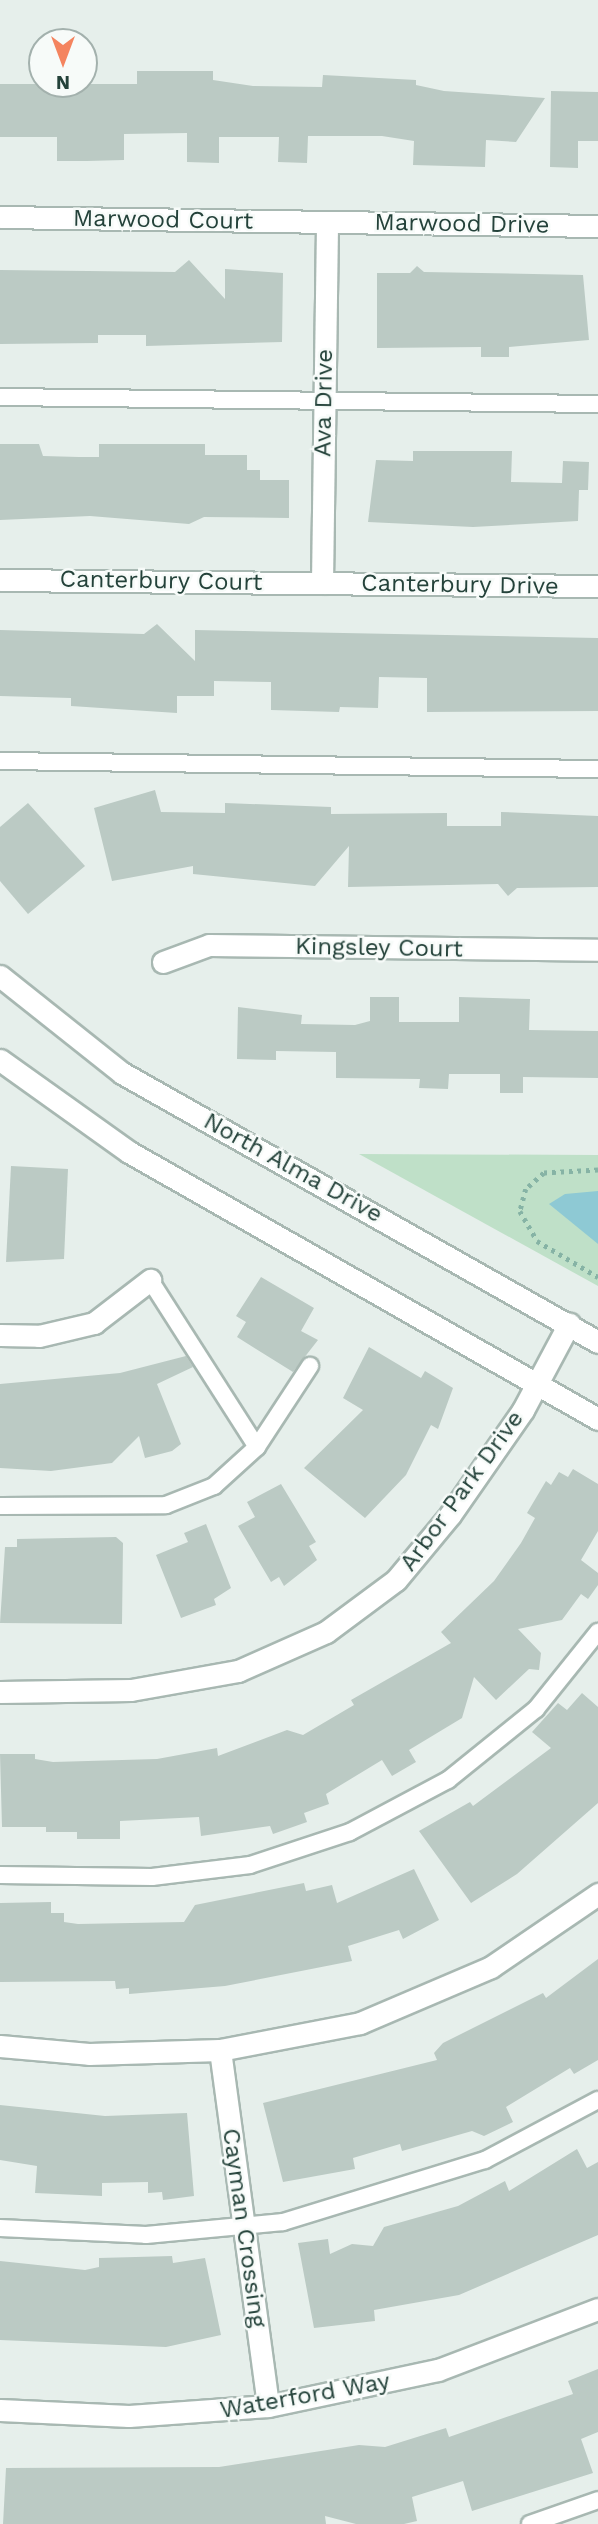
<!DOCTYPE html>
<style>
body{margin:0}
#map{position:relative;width:598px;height:2524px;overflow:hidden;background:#e6efeb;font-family:"Work Sans",sans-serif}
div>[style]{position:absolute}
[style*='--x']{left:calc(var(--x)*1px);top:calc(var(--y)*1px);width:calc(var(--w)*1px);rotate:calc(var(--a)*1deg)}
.green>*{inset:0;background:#bfe0c8}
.water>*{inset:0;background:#8ec9d4}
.building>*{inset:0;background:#bbcac4}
.path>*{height:4.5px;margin-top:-2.25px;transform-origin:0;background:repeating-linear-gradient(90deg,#86b3a5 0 3.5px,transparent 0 8.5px)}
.roads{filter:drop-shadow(2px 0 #a8b8b2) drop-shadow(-2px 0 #a8b8b2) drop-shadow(0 2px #a8b8b2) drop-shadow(0 -2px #a8b8b2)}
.lane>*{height:16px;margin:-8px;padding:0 8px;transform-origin:8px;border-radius:8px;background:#fff}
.street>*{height:21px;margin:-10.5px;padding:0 10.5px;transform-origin:10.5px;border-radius:10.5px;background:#fff}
.secondary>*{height:21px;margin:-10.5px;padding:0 10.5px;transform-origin:10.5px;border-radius:10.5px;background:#fff}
span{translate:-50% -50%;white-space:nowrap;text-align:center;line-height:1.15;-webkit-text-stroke:5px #f7fbf9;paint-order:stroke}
.street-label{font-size:24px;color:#24423a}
.north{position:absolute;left:28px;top:28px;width:70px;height:70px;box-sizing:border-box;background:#f7fbf9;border:2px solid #a3b1ad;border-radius:50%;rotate:180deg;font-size:19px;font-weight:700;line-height:28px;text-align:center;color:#24423a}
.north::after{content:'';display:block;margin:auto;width:24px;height:32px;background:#f4845f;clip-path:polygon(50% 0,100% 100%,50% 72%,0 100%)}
</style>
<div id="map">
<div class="green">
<div style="clip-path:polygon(359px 1154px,598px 1155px,598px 1286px)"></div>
</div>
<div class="water">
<div style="clip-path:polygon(598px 1191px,598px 1244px,549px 1204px,565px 1194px)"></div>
</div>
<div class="building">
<div style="clip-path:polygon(137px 71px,213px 71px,213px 80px,253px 86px,322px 87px,323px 75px,416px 80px,416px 85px,444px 91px,545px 98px,516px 142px,486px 140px,485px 167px,413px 165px,414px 141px,382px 136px,308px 136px,307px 163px,278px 162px,279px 137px,219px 137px,219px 163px,187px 162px,187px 133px,124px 134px,124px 160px,87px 161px,57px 161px,57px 137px,0 137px,0 84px,137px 84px)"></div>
<div style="clip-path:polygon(551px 91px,598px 92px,598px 141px,578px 141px,578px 168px,550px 167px)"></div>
<div style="clip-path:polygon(189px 260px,225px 299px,225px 269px,283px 273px,282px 342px,146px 346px,146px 335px,98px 335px,98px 343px,0 344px,0 270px,175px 272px)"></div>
<div style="clip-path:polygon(417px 266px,424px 272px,583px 275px,589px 340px,509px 347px,509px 357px,481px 357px,481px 347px,377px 348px,377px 273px,410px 273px)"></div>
<div style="clip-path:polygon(0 444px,39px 444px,43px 456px,79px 457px,99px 457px,99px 444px,205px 444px,205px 455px,247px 455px,247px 470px,260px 470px,260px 480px,289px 480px,289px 518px,204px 517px,189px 524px,90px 516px,0 520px)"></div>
<div style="clip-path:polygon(413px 451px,512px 451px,511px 482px,562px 483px,563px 461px,589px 462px,588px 490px,579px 490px,578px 521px,473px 527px,368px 522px,376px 460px,413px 461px)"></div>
<div style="clip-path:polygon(157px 624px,195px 661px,195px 630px,598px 638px,598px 711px,427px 712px,427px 678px,379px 677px,378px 708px,340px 707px,339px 712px,271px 710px,271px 682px,214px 681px,214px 696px,177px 696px,177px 713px,71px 706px,71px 698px,0 696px,0 630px,144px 634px)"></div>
<div style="clip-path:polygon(155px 790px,161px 812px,225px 813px,225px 803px,331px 807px,331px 814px,447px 813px,447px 826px,501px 826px,501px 812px,598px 816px,598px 887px,517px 888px,508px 896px,498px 884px,348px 887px,349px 846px,315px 886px,193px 874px,193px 866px,112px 881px,94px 808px)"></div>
<div style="clip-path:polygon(28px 803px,85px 866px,28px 914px,0 881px,0 827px)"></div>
<div style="clip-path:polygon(370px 997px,399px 997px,399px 1022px,459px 1022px,459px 997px,530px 999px,529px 1030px,598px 1031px,598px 1078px,523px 1077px,523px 1093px,500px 1093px,500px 1074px,449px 1074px,448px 1089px,419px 1088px,420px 1079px,336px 1078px,336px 1052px,276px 1051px,276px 1060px,237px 1059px,238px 1007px,302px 1015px,301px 1024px,355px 1025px,370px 1021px)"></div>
<div style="clip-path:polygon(11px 1166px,68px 1169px,64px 1259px,6px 1262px)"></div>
<div style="clip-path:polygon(261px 1277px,314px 1308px,301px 1331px,318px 1340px,293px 1372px,237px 1337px,246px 1322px,236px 1316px)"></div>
<div style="clip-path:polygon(369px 1347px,421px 1378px,425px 1371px,453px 1388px,438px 1429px,431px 1425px,406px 1475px,365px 1518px,304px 1468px,363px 1410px,343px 1398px)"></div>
<div style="clip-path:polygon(186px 1356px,193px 1367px,157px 1384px,181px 1444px,172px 1451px,145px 1458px,139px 1436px,112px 1463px,51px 1471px,0 1468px,0 1384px,120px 1373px)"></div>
<div style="clip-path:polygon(573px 1469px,598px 1484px,598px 1531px,581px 1560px,598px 1573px,598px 1585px,588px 1599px,581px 1594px,562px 1620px,518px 1629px,541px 1653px,539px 1670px,529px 1669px,496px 1700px,474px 1677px,462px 1718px,409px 1750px,416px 1762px,392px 1776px,382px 1760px,326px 1794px,329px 1804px,304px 1813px,307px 1822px,273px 1834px,270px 1826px,201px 1836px,199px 1817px,120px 1821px,120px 1839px,77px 1839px,77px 1832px,46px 1832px,46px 1827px,2px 1827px,0 1754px,35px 1754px,35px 1759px,53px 1762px,157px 1759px,217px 1748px,218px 1756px,287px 1730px,303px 1735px,354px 1705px,351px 1700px,451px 1643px,441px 1632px,494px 1581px,521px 1543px,535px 1518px,527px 1513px,546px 1481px,551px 1485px,559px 1472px,568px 1477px)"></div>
<div style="clip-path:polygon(281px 1484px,316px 1542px,309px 1546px,317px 1560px,284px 1586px,279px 1577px,271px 1582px,238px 1526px,255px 1517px,247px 1502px)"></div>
<div style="clip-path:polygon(206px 1524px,231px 1588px,214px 1599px,216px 1605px,181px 1618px,156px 1555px,188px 1542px,184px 1533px)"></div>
<div style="clip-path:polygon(116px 1537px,123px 1543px,122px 1624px,0 1623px,5px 1547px,17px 1547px,17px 1539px)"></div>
<div style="clip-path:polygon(582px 1693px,598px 1707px,598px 1803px,517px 1874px,471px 1903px,419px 1831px,470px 1802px,473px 1806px,551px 1748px,532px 1732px,558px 1703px,567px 1710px)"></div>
<div style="clip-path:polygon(414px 1869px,439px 1920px,403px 1939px,399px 1930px,348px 1946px,352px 1961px,225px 1986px,129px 1994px,129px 1988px,116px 1989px,115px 1981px,0 1982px,0 1903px,51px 1902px,51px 1913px,64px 1913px,64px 1922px,78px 1924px,184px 1922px,195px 1905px,304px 1883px,306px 1891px,332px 1885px,337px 1903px)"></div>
<div style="clip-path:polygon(598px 1959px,598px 2060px,574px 2074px,570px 2068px,506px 2107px,513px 2122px,484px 2136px,472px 2131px,402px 2151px,400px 2144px,353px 2158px,355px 2169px,283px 2182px,263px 2103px,437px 2060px,434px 2053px,443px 2043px,543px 1993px,546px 1998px)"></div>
<div style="clip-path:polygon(0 2105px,105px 2116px,187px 2113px,194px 2196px,163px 2200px,162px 2192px,148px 2193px,148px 2182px,102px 2183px,102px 2196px,35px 2193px,37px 2166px,0 2160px)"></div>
<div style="clip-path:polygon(577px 2149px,587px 2168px,598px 2162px,598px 2235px,459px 2295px,374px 2310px,375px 2321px,314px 2328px,298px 2243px,328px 2239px,330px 2254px,352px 2244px,373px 2246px,384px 2227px,458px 2206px,505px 2181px,509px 2191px)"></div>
<div style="clip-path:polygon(172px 2256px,173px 2263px,205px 2258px,221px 2335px,166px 2347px,0 2340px,0 2261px,85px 2270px,99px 2267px,99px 2258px)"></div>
<div style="clip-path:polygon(598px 2369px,598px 2432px,581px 2439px,593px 2473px,472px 2511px,463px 2481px,412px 2497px,417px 2521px,404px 2524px,356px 2524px,325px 2516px,326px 2524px,3px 2524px,6px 2468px,219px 2467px,359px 2445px,385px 2447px,446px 2428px,449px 2437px,573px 2394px,568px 2381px)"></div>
</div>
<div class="path">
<div style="--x:598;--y:1170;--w:54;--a:176.8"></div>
<div style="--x:544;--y:1173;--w:24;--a:138"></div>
<div style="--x:526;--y:1189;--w:23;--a:105"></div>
<div style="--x:520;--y:1211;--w:34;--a:60"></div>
<div style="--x:537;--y:1241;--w:71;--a:30.5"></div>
</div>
<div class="roads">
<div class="lane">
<div style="--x:0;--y:397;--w:598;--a:0.67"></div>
<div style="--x:0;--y:761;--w:598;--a:0.77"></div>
<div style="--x:150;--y:1280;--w:198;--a:57.4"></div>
<div style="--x:0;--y:1506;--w:166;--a:-0.3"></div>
<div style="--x:166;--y:1505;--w:52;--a:-21.6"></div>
<div style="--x:214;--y:1486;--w:58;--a:-42.2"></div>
<div style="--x:257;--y:1447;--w:97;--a:-56.8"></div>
<div style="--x:0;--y:1875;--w:152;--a:0.8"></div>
<div style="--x:152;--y:1877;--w:99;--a:-7"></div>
<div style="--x:250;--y:1865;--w:105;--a:-18.3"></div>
<div style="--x:350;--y:1832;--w:111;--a:-28"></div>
<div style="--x:448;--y:1780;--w:113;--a:-38.9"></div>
<div style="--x:536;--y:1709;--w:99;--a:-51.2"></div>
<div style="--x:0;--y:2228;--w:146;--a:2.7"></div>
<div style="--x:146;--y:2235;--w:138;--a:-5.4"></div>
<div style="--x:283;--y:2222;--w:211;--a:-17.1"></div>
<div style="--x:485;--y:2160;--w:128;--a:-28"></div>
<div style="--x:530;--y:2524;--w:72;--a:-19.4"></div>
</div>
<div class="street">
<div style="--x:0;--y:217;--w:598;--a:0.86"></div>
<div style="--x:0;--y:580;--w:598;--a:0.57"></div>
<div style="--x:322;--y:583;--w:361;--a:-89.2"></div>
<div style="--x:163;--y:962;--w:49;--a:-20.3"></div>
<div style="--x:209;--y:945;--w:389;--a:0.7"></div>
<div style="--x:0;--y:1335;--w:39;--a:1"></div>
<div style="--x:39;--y:1336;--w:57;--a:-13.3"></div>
<div style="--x:94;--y:1323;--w:71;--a:-37.5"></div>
<div style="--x:0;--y:1692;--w:131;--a:-0.9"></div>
<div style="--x:131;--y:1690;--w:109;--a:-10.1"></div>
<div style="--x:238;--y:1671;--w:96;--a:-23.9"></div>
<div style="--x:326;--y:1632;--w:87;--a:-36.6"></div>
<div style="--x:396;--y:1580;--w:85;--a:-50.3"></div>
<div style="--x:450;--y:1515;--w:128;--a:-55.2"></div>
<div style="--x:523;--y:1410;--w:98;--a:-61.9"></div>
<div style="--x:0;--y:2046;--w:89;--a:5.1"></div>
<div style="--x:89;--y:2054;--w:131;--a:-1.7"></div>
<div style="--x:220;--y:2050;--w:143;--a:-10.9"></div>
<div style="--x:360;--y:2023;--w:142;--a:-23.1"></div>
<div style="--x:491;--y:1967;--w:130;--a:-34.3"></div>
<div style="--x:220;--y:2050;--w:359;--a:82.3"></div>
<div style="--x:0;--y:2410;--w:129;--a:2.7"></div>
<div style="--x:129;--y:2416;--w:139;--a:-4.1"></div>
<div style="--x:268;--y:2406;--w:174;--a:-12"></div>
<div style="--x:438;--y:2370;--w:171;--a:-20.9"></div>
</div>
<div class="secondary">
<div style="--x:0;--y:976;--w:156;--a:38.5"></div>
<div style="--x:122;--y:1073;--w:547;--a:29.47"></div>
<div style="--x:0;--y:1060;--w:158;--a:35.5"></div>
<div style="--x:129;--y:1152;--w:540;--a:29.65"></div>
</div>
</div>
<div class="street-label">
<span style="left:163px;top:220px;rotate:1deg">Marwood Court</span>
<span style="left:462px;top:224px;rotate:1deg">Marwood Drive</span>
<span style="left:324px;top:403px;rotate:-89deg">Ava Drive</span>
<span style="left:161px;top:581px;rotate:1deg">Canterbury Court</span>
<span style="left:460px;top:585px;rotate:1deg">Canterbury Drive</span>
<span style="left:379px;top:948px;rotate:1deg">Kingsley Court</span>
<span style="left:293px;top:1168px;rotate:29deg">North Alma Drive</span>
<span style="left:462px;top:1491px;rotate:-54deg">Arbor Park Drive</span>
<span style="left:244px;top:2228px;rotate:82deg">Cayman Crossing</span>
<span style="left:305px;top:2396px;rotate:-10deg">Waterford Way</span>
</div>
<div class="north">N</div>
</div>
